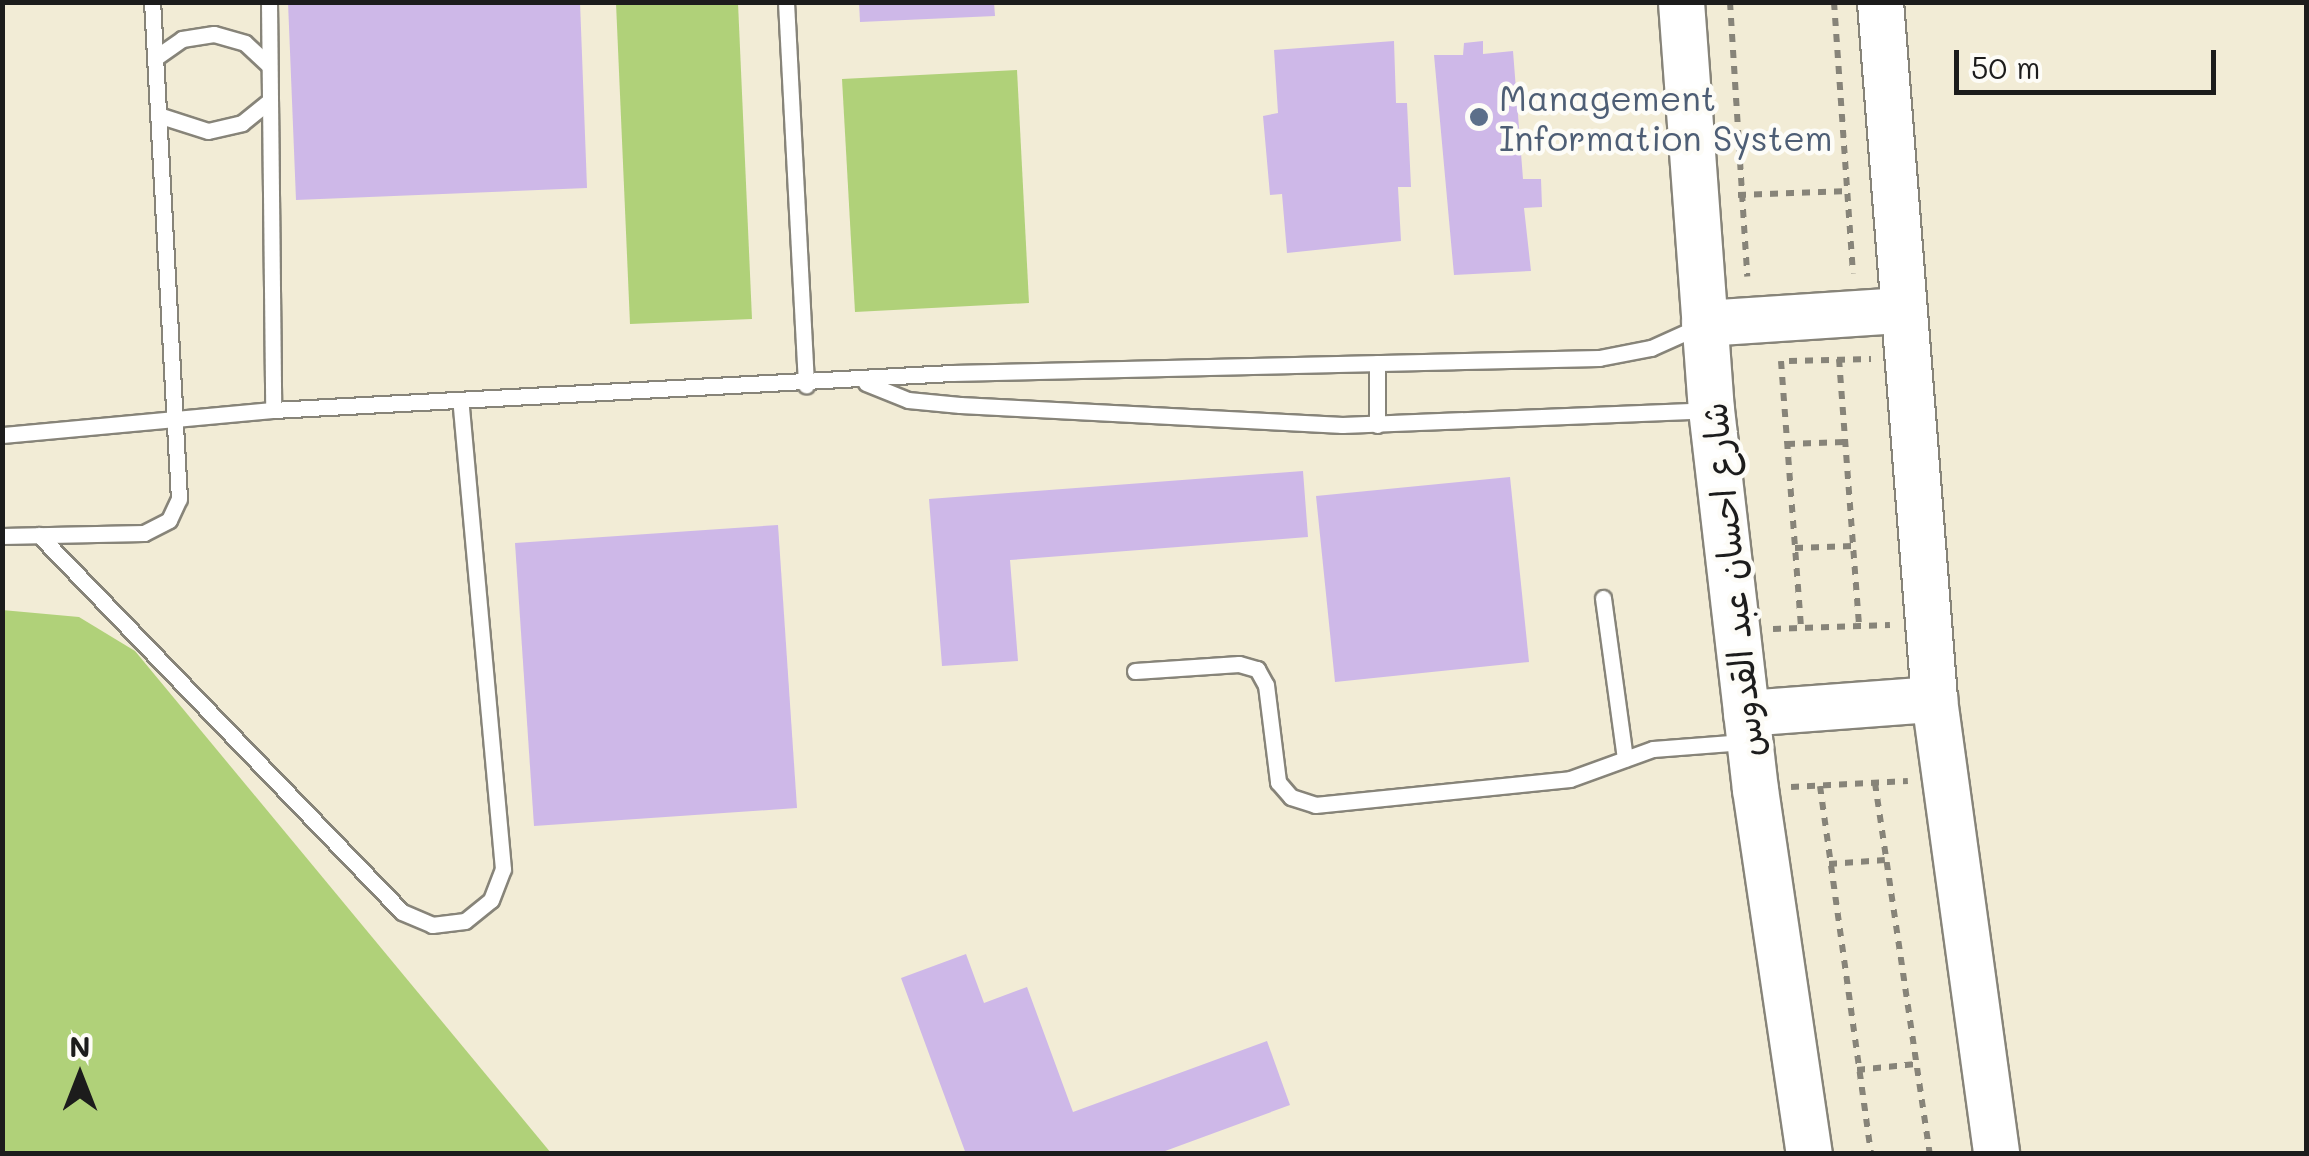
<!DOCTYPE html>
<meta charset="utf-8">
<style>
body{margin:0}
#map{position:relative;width:2309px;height:1156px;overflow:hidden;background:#f2ecd6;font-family:Mali,"Playpen Sans Arabic",sans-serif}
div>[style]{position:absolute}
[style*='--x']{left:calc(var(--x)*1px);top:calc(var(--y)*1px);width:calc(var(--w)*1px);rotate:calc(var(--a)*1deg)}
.green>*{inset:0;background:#b0d179}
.building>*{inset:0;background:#ceb8e8}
.path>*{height:6px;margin-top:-3px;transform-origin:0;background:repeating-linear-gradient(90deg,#878479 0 8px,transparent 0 16px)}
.roads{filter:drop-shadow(2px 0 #878479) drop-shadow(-2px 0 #878479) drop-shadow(0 2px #878479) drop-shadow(0 -2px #878479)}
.lane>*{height:15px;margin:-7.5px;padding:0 7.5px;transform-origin:7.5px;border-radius:7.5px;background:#fff}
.secondary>*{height:45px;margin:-22.5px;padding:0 22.5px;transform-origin:22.5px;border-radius:22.5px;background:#fff}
.dots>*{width:28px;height:28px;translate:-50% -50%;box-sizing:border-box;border:5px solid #fdfcf7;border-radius:50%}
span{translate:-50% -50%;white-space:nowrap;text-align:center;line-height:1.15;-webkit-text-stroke:9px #fdfcf7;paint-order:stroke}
.service-label{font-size:35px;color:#4e5e75}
.left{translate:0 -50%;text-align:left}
.street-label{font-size:35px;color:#1c1c1c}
.frame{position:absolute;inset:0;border:5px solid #1c1c1c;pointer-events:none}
.north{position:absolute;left:30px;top:1026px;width:100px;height:100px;-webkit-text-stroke:8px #fdfcf7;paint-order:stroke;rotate:0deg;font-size:28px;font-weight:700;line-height:40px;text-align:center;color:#1c1c1c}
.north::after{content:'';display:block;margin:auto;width:35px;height:45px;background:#1c1c1c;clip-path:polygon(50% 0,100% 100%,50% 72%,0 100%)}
.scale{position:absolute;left:1954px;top:50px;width:262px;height:45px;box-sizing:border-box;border:5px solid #1c1c1c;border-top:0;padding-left:12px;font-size:30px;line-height:35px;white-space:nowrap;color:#1c1c1c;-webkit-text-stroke:8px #fdfcf7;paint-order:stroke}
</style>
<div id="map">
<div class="green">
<div style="clip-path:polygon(616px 3px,738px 3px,752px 319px,630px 324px)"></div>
<div style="clip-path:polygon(1017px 70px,1029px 303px,855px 312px,842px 79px)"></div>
<div style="clip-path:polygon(2px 610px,79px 617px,135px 651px,551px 1153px,3px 1153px)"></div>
</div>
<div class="building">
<div style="clip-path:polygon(288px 2px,580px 2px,587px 188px,296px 200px)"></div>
<div style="clip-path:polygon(859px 2px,994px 2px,995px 16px,860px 22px)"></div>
<div style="clip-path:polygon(1394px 41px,1396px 103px,1407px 103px,1411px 187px,1398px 187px,1401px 241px,1287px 253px,1282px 194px,1270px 195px,1263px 116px,1278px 113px,1274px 50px)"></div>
<div style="clip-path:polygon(1483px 41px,1483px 54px,1513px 51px,1523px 179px,1541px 179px,1542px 207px,1524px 208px,1531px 271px,1454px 275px,1434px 55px,1463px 55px,1464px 43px)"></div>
<div style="clip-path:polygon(1303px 471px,1308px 537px,1010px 560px,1018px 661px,942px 666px,929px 499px)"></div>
<div style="clip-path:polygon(1510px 477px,1529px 662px,1335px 682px,1316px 496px)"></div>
<div style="clip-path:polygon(778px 525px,797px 808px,534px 826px,515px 543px)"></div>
<div style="clip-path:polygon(966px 954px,984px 1003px,1027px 987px,1073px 1112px,1267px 1041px,1290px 1105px,1157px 1154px,966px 1154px,901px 978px)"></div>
</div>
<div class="path">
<div style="--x:1730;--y:2;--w:275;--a:86.4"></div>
<div style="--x:1834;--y:2;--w:272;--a:86"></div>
<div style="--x:1738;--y:195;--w:112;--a:-2"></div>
<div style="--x:1839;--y:359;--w:268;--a:85.7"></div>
<div style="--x:1781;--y:361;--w:268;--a:85.7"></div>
<div style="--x:1789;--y:361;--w:82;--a:-1.4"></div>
<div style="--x:1787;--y:444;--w:58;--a:-2"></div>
<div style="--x:1795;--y:548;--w:58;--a:-2"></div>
<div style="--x:1773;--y:629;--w:117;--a:-2"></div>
<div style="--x:1875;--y:783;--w:375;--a:81.6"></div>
<div style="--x:1820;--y:786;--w:372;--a:82.1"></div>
<div style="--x:1791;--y:787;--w:117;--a:-2.9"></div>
<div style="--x:1829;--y:864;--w:56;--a:-4.1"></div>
<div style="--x:1857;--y:1070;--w:59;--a:-5.8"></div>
</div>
<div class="roads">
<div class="lane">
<div style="--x:269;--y:2;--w:408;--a:89.4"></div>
<div style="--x:786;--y:2;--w:384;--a:87"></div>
<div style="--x:155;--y:58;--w:33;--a:-35"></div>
<div style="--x:182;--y:39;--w:32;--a:-9"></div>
<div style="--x:214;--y:34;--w:32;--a:16"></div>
<div style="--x:245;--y:43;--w:33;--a:43"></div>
<div style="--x:158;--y:115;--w:52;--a:17.7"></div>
<div style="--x:208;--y:131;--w:35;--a:-13"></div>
<div style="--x:242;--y:123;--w:35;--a:-39"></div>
<div style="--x:1377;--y:363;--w:62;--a:90"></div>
<div style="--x:866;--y:383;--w:45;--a:22"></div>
<div style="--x:908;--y:400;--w:52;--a:5.5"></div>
<div style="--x:960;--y:405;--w:383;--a:3"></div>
<div style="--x:1342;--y:425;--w:367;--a:-2.3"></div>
<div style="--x:2;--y:435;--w:272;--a:-5.3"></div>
<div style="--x:273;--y:410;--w:680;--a:-3.12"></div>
<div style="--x:952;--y:373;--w:647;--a:-1.33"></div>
<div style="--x:1599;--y:358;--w:53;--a:-10.9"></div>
<div style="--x:1651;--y:348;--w:54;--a:-24.2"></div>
<div style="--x:39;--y:535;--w:523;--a:46.08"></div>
<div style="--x:402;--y:912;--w:33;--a:23"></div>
<div style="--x:432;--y:925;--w:33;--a:-7"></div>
<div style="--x:465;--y:921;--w:33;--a:-39"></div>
<div style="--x:491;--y:900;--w:33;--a:-69"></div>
<div style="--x:503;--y:869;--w:470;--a:-95.2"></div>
<div style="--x:2;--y:536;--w:142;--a:-1.2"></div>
<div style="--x:144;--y:533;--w:28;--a:-27"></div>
<div style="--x:169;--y:520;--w:23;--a:-65"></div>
<div style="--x:179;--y:499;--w:498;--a:-93.1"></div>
<div style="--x:1603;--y:598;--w:162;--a:82.2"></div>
<div style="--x:1135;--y:671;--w:104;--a:-3.9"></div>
<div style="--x:1239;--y:664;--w:19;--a:16"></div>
<div style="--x:1257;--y:669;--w:18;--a:61"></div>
<div style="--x:1266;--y:685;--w:98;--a:82.9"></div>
<div style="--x:1278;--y:782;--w:20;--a:49"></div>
<div style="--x:1291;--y:797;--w:25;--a:18"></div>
<div style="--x:1315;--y:805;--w:256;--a:-5.8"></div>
<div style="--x:1570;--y:779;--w:88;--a:-19.9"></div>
<div style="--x:1653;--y:749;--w:91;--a:-4.4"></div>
</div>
<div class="secondary">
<div style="--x:1681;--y:2;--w:408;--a:85.8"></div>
<div style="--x:1711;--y:409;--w:383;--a:83.4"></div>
<div style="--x:1755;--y:789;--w:369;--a:81.6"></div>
<div style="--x:1880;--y:2;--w:699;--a:85.57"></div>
<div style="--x:1934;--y:699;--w:459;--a:82.2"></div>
<div style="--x:1704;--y:323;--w:195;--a:-3.8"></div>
<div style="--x:1746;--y:713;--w:189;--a:-4.3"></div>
</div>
</div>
<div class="dots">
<div style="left:1479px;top:117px;background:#5c6f8a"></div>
</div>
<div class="service-label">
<span class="left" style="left:1499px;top:117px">Management<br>Information System</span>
</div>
<div class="street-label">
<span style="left:1731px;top:580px;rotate:-96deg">شارع احسان عبد القدوس</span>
</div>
<div class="frame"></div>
<div class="north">N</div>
<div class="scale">50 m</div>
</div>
